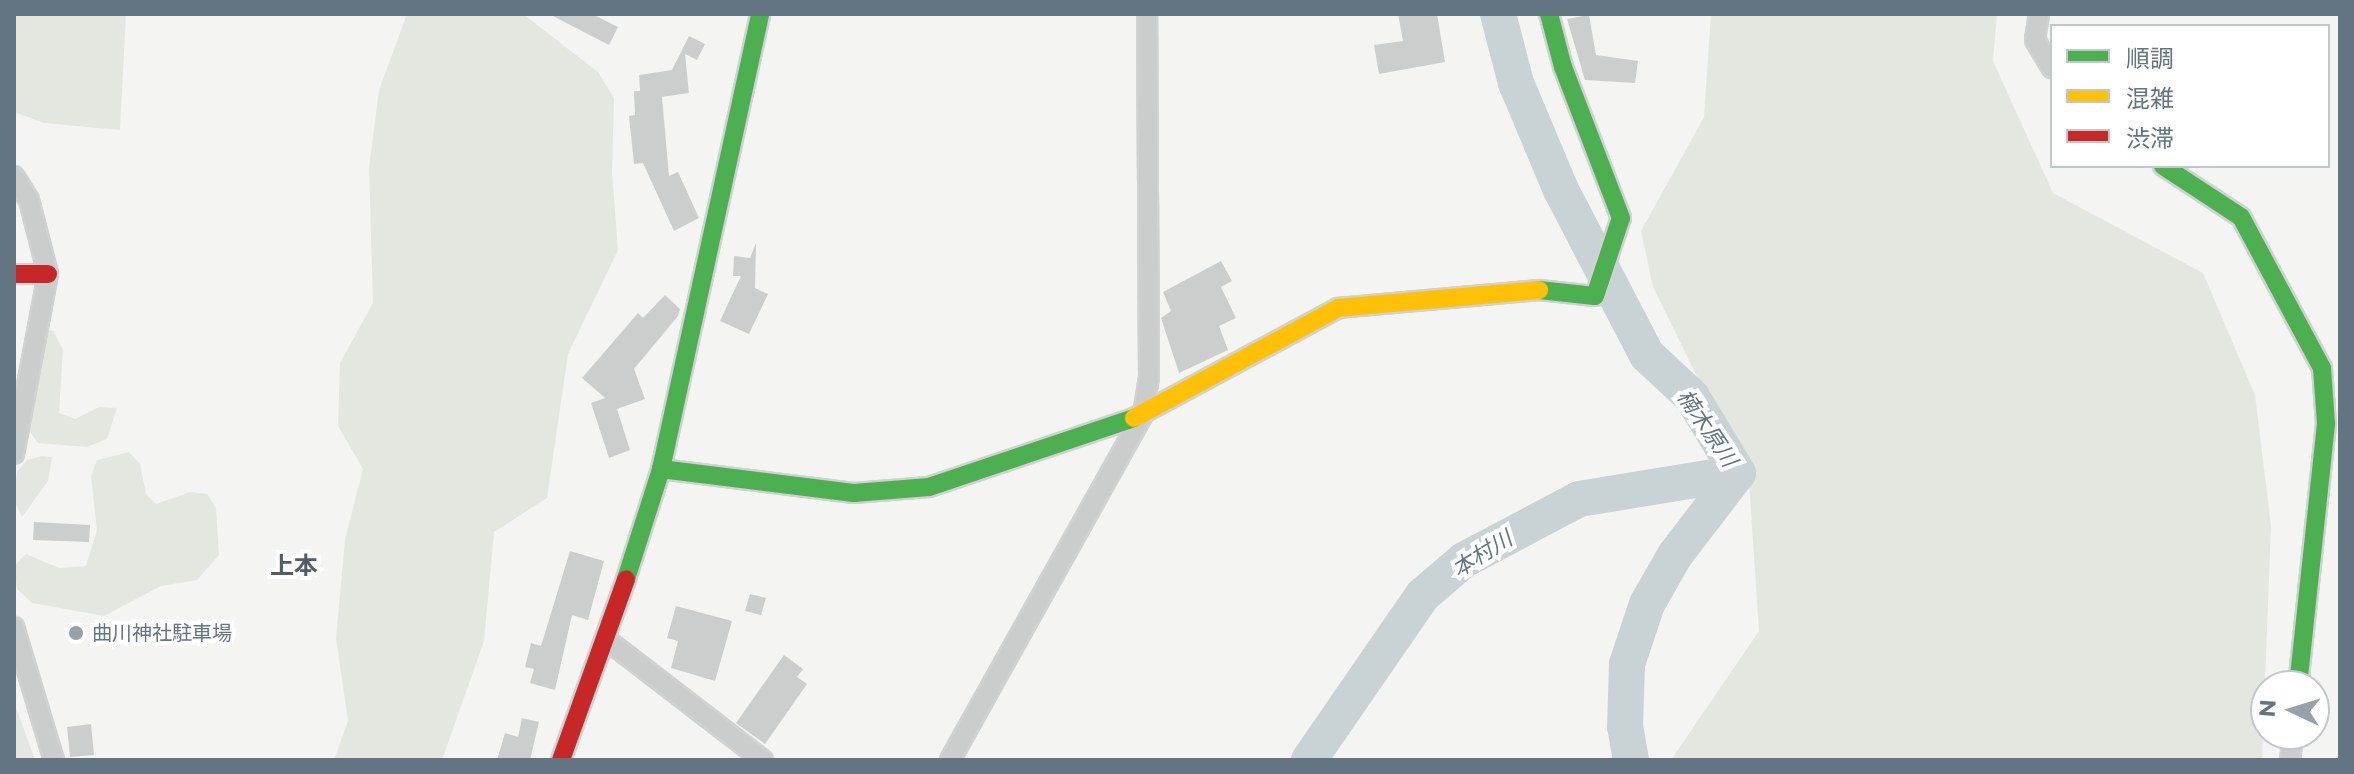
<!DOCTYPE html>
<meta charset="utf-8">
<style>
body{margin:0}
#map{position:relative;width:2354px;height:774px;overflow:hidden;background:#f4f4f2;font-family:Montserrat,"Noto Sans JP",sans-serif}
div>[style]{position:absolute}
[style*='--x']{left:calc(var(--x)*1px);top:calc(var(--y)*1px);width:calc(var(--w)*1px);rotate:calc(var(--a)*1deg)}
.green>*{inset:0;background:#e4e7e0}
.river>*{height:36px;margin:-18px;padding:0 18px;transform-origin:18px;border-radius:18px;background:#c9d3d5}
.building>*{inset:0;background:#cccece}
.roads{filter:drop-shadow(2px 0 #d0d2d2) drop-shadow(-2px 0 #d0d2d2) drop-shadow(0 2px #d0d2d2) drop-shadow(0 -2px #d0d2d2)}
.street>*{height:18px;margin:-9px;padding:0 9px;transform-origin:9px;border-radius:9px;background:#cbcdcd}
.fast>*{height:18px;margin:-9px;padding:0 9px;transform-origin:9px;border-radius:9px;background:#4caf50}
.slow>*{height:18px;margin:-9px;padding:0 9px;transform-origin:9px;border-radius:9px;background:#ffc107}
.jam>*{height:18px;margin:-9px;padding:0 9px;transform-origin:9px;border-radius:9px;background:#c62828}
.dots>*{width:22px;height:22px;translate:-50% -50%;box-sizing:border-box;border:4px solid #fff;border-radius:50%}
span{translate:-50% -50%;white-space:nowrap;text-align:center;line-height:1.15;-webkit-text-stroke:8px #fff;paint-order:stroke}
.poi-label{font-size:20px;color:#637583}
.left{translate:0 -50%;text-align:left}
.water-label{font-size:22px;color:#5f7780;font-style:italic}
.quarter-label{font-size:24px;color:#515e68;font-weight:700}
.frame{position:absolute;inset:0;border:16px solid #637583;pointer-events:none}
.legend{position:absolute;left:2050px;top:24px;width:280px;height:144px;box-sizing:border-box;background:#fff;border:2px solid #c1c8cd;margin:0;padding:10px 14px;list-style:none;font-size:24px;color:#637583}
.legend li{display:flex;align-items:center;gap:16px;height:40px}
.legend b{width:40px;border:2px solid #c1c8cd}
.north{position:absolute;left:2250px;top:670px;width:80px;height:80px;box-sizing:border-box;background:#fff;border:2px solid #c1c8cd;border-radius:50%;rotate:274deg;font-size:22px;font-weight:700;line-height:32px;text-align:center;color:#637583}
.north::after{content:'';display:block;margin:auto;width:28px;height:36px;background:#96a1aa;clip-path:polygon(50% 0,100% 100%,50% 72%,0 100%)}
</style>
<div id="map">
<div class="green">
<div style="clip-path:polygon(14px 14px,126px 14px,120px 130px,44px 123px,14px 112px)"></div>
<div style="clip-path:polygon(407px 14px,523px 14px,598px 72px,614px 98px,612px 172px,618px 250px,568px 354px,547px 498px,494px 532px,484px 641px,442px 760px,334px 760px,348px 721px,336px 638px,345px 540px,363px 469px,338px 426px,340px 363px,373px 303px,369px 168px,379px 90px)"></div>
<div style="clip-path:polygon(1711px 14px,1997px 14px,1993px 61px,2053px 193px,2203px 273px,2255px 395px,2271px 526px,2262px 760px,1671px 760px,1759px 631px,1749px 482px,1653px 287px,1641px 231px,1704px 117px)"></div>
<div style="clip-path:polygon(53px 330px,63px 350px,59px 413px,75px 419px,99px 407px,117px 408px,107px 439px,87px 447px,38px 443px,26px 426px,43px 331px)"></div>
<div style="clip-path:polygon(129px 452px,140px 464px,146px 494px,156px 504px,190px 492px,207px 494px,216px 508px,219px 555px,197px 580px,161px 586px,104px 616px,32px 603px,17px 589px,14px 566px,26px 554px,59px 568px,86px 566px,97px 530px,91px 476px,97px 460px)"></div>
<div style="clip-path:polygon(42px 456px,52px 457px,48px 481px,22px 517px,14px 500px,17px 472px,27px 460px)"></div>
<div style="clip-path:polygon(14px 705px,17px 710px,35px 760px,14px 760px)"></div>
</div>
<div class="river">
<div style="--x:1498;--y:14;--w:71;--a:75.4"></div>
<div style="--x:1516;--y:83;--w:116;--a:67.2"></div>
<div style="--x:1561;--y:190;--w:186;--a:62.5"></div>
<div style="--x:1647;--y:355;--w:62;--a:43"></div>
<div style="--x:1692;--y:397;--w:89;--a:58.8"></div>
<div style="--x:1309;--y:760;--w:201;--a:-55.4"></div>
<div style="--x:1423;--y:595;--w:54;--a:-40.5"></div>
<div style="--x:1464;--y:560;--w:130;--a:-27.9"></div>
<div style="--x:1579;--y:499;--w:161;--a:-9.3"></div>
<div style="--x:1631;--y:760;--w:34;--a:-100"></div>
<div style="--x:1625;--y:727;--w:63;--a:-88.2"></div>
<div style="--x:1627;--y:664;--w:63;--a:-71.6"></div>
<div style="--x:1647;--y:604;--w:56;--a:-60.3"></div>
<div style="--x:1675;--y:555;--w:103;--a:-52.5"></div>
</div>
<div class="building">
<div style="clip-path:polygon(549px 14px,592px 14px,618px 27px,609px 45px)"></div>
<div style="clip-path:polygon(1398px 14px,1437px 14px,1445px 62px,1379px 74px,1374px 45px,1403px 41px)"></div>
<div style="clip-path:polygon(1589px 15px,1596px 55px,1638px 61px,1635px 83px,1585px 80px,1567px 19px)"></div>
<div style="clip-path:polygon(689px 36px,705px 44px,697px 60px,685px 54px,689px 93px,662px 97px,669px 176px,678px 172px,699px 218px,674px 231px,643px 163px,634px 164px,629px 116px,635px 115px,634px 91px,640px 91px,639px 75px,672px 70px)"></div>
<div style="clip-path:polygon(756px 243px,755px 288px,768px 294px,749px 334px,720px 321px,741px 276px,733px 276px,734px 256px,750px 258px)"></div>
<div style="clip-path:polygon(1221px 261px,1232px 281px,1221px 287px,1236px 318px,1219px 326px,1228px 350px,1179px 373px,1161px 318px,1171px 311px,1163px 292px)"></div>
<div style="clip-path:polygon(665px 295px,680px 309px,678px 316px,634px 369px,645px 399px,617px 409px,630px 450px,609px 458px,591px 403px,605px 398px,582px 378px,638px 313px,643px 318px)"></div>
<div style="clip-path:polygon(34px 522px,90px 525px,89px 542px,33px 540px)"></div>
<div style="clip-path:polygon(570px 551px,604px 561px,588px 620px,572px 615px,555px 690px,530px 683px,534px 669px,525px 667px,531px 643px,541px 646px)"></div>
<div style="clip-path:polygon(750px 594px,766px 598px,761px 615px,745px 611px)"></div>
<div style="clip-path:polygon(676px 606px,732px 621px,715px 681px,671px 668px,678px 641px,667px 638px)"></div>
<div style="clip-path:polygon(784px 655px,803px 669px,797px 677px,807px 684px,765px 744px,736px 723px)"></div>
<div style="clip-path:polygon(522px 718px,539px 722px,530px 760px,497px 760px,505px 733px,518px 737px)"></div>
<div style="clip-path:polygon(91px 724px,94px 755px,70px 757px,67px 727px)"></div>
</div>
<div class="roads">
<div class="street">
<div style="--x:2039;--y:14;--w:26;--a:99"></div>
<div style="--x:2035;--y:40;--w:33;--a:59"></div>
<div style="--x:14;--y:176;--w:28;--a:58"></div>
<div style="--x:29;--y:200;--w:76;--a:75.6"></div>
<div style="--x:48;--y:274;--w:183;--a:100.7"></div>
<div style="--x:14;--y:627;--w:139;--a:73.3"></div>
<div style="--x:607;--y:640;--w:197;--a:37.6"></div>
<div style="--x:950;--y:760;--w:395;--a:-60.8"></div>
<div style="--x:1143;--y:415;--w:39;--a:-81"></div>
<div style="--x:1149;--y:376;--w:362;--a:-90.3"></div>
<div style="--x:2290;--y:760;--w:26;--a:-83"></div>
</div>
<div class="fast">
<div style="--x:2163;--y:166;--w:93;--a:33.2"></div>
<div style="--x:2241;--y:217;--w:171;--a:61.8"></div>
<div style="--x:2322;--y:368;--w:56;--a:85.9"></div>
<div style="--x:2326;--y:424;--w:263;--a:96.1"></div>
<div style="--x:1539;--y:290;--w:56;--a:6.1"></div>
<div style="--x:1595;--y:296;--w:82;--a:-71.6"></div>
<div style="--x:1621;--y:218;--w:162;--a:-111"></div>
<div style="--x:1563;--y:67;--w:55;--a:-104.8"></div>
<div style="--x:661;--y:469;--w:194;--a:7.1"></div>
<div style="--x:854;--y:493;--w:75;--a:-4.6"></div>
<div style="--x:929;--y:487;--w:216;--a:-18.6"></div>
<div style="--x:626;--y:579;--w:115;--a:-72.3"></div>
<div style="--x:661;--y:469;--w:466;--a:-77.7"></div>
</div>
<div class="slow">
<div style="--x:1134;--y:418;--w:232;--a:-28.3"></div>
<div style="--x:1338;--y:308;--w:202;--a:-5.1"></div>
</div>
<div class="jam">
<div style="--x:14;--y:274;--w:34;--a:0"></div>
<div style="--x:561;--y:760;--w:192;--a:-70.2"></div>
</div>
</div>
<div class="dots">
<div style="left:76px;top:633px;background:#96a1aa"></div>
</div>
<div class="poi-label">
<span class="left" style="left:92px;top:633px">曲川神社駐車場</span>
</div>
<div class="water-label">
<span style="left:1707px;top:428px;rotate:56deg">楠木原川</span>
<span style="left:1482px;top:554px;rotate:-32deg">本村川</span>
</div>
<div class="quarter-label">
<span style="left:294px;top:566px">上本</span>
</div>
<div class="frame"></div>
<ul class="legend">
<li><b style="height:10px;background:#4caf50"></b>順調</li>
<li><b style="height:10px;background:#ffc107"></b>混雑</li>
<li><b style="height:10px;background:#c62828"></b>渋滞</li>
</ul>
<div class="north">N</div>
</div>
